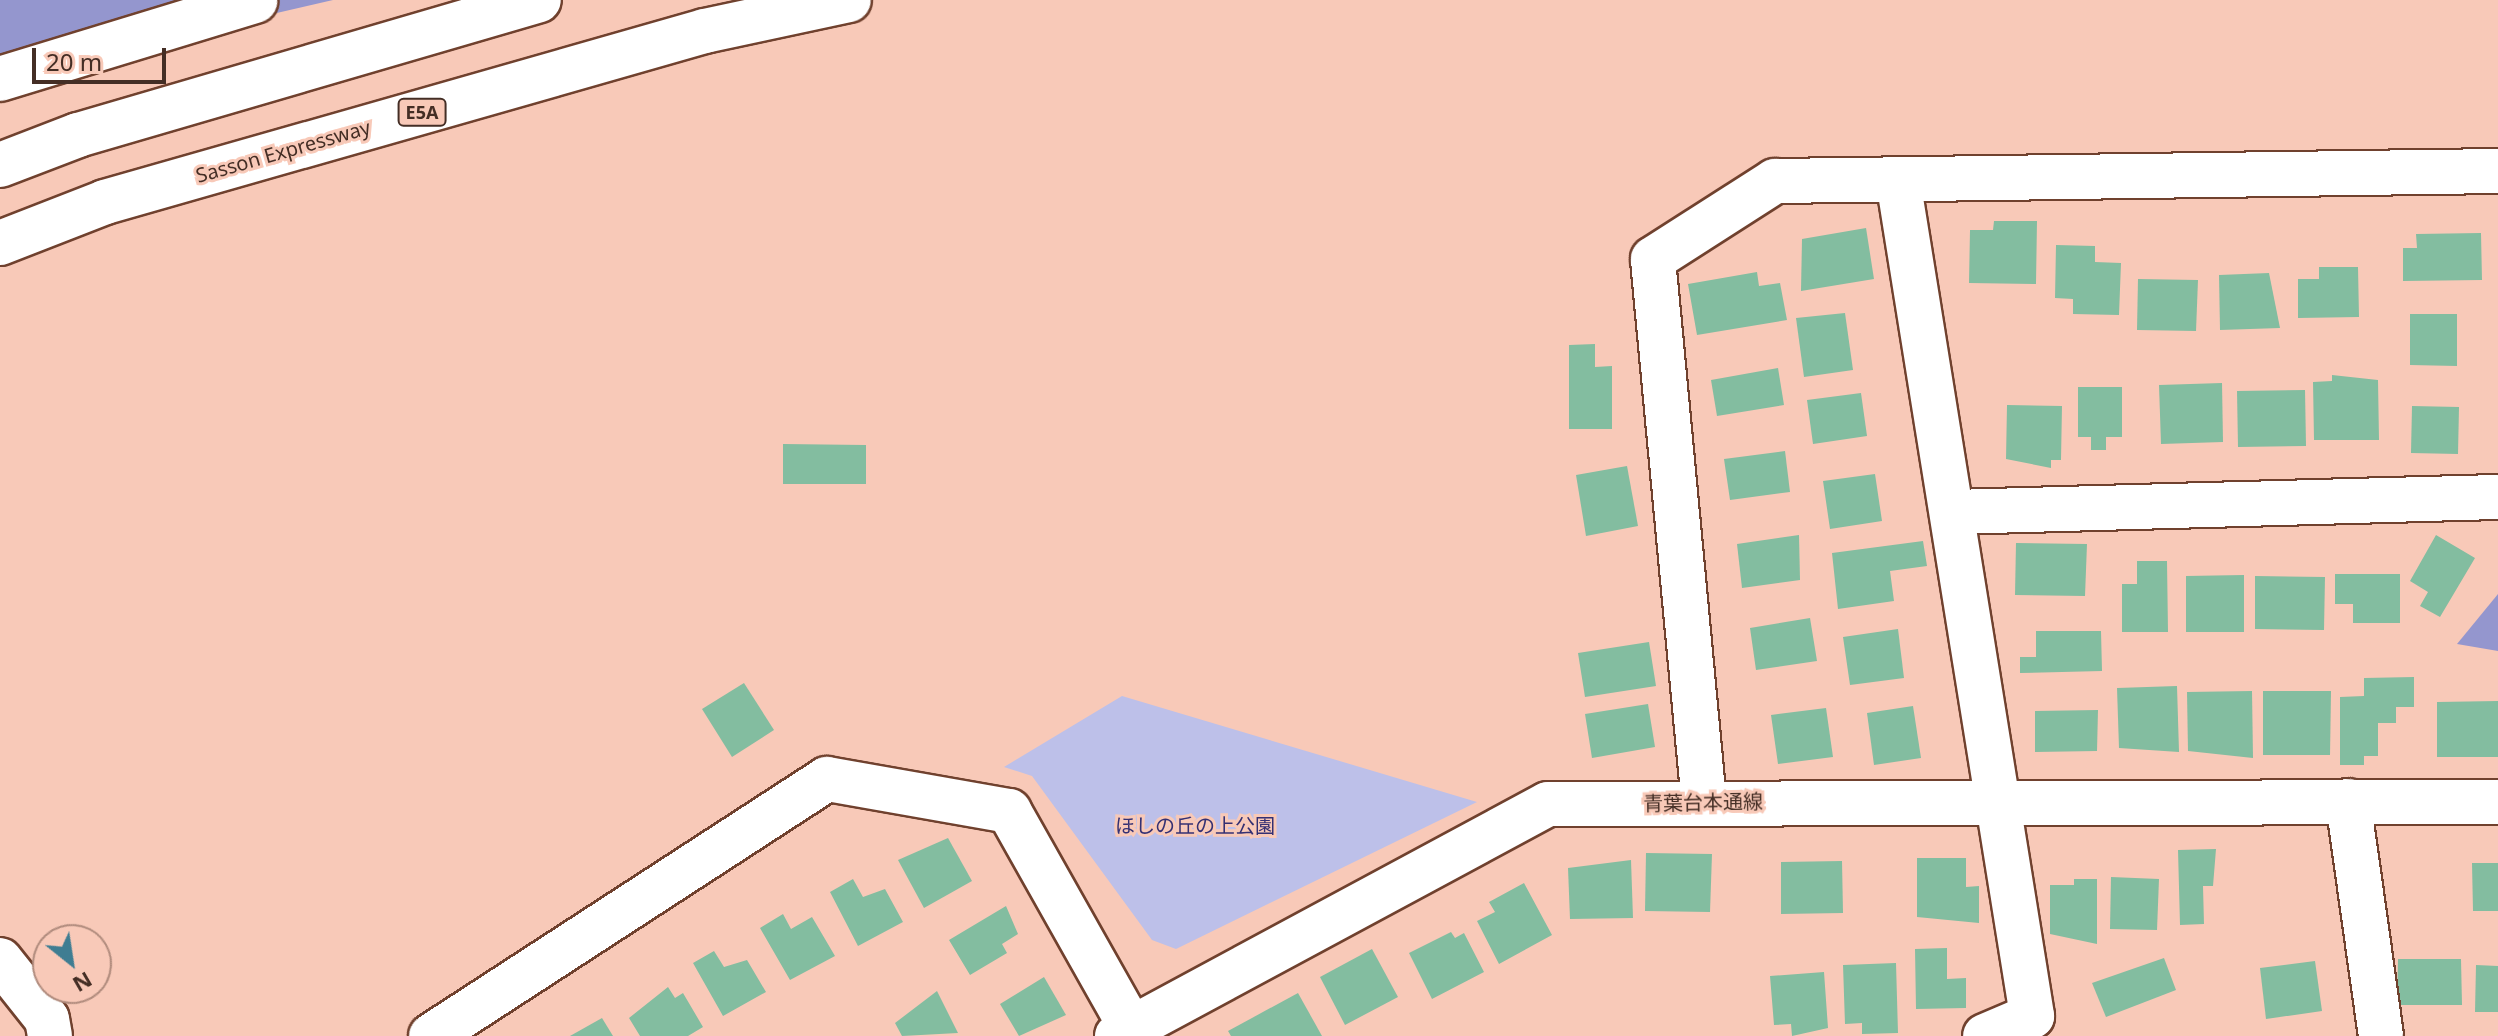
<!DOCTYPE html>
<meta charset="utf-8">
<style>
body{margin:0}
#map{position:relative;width:2498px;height:1036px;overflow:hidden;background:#f8c9b8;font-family:"Noto Sans","Noto Sans JP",sans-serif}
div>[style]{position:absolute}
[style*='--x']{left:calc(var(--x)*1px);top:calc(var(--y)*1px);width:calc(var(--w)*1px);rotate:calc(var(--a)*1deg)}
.green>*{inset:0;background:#bdc0e9}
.forest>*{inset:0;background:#9496ce}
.building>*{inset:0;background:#83bda0}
.roads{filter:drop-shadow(2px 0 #70412e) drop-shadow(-2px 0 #70412e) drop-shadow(0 2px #70412e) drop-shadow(0 -2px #70412e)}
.minor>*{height:44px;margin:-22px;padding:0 22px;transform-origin:22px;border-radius:22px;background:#fff}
.highway>*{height:44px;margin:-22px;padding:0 22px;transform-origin:22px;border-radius:22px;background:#fff}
span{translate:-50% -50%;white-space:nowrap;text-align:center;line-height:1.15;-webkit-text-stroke:6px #f8c9b8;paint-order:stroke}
.shield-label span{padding:2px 6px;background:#f8c9b8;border:2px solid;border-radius:6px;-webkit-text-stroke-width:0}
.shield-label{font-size:18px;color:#442e25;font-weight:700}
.street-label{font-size:20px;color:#442e25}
.park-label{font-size:20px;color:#343073}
.north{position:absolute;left:32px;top:924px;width:80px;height:80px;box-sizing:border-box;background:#f8c9b8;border:2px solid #b08b7d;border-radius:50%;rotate:150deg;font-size:22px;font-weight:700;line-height:32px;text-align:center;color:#442e25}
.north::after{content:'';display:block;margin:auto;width:28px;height:36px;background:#3f7d92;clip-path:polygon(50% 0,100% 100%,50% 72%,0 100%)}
.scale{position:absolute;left:32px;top:48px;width:134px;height:36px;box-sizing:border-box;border:4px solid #442e25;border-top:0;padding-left:10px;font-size:24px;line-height:28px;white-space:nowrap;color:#442e25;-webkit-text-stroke:6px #f8c9b8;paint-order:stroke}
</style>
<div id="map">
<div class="green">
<div style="clip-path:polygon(1122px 696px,1477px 802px,1176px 949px,1152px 940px,1032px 776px,1004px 767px)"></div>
</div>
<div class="forest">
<div style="clip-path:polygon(0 0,333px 0,0 77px)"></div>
<div style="clip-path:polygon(2498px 594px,2498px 651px,2457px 644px)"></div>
</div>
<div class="building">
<div style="clip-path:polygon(1994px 221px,2037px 221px,2036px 284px,1969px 283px,1970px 230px,1993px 230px)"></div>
<div style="clip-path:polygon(1866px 228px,1874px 279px,1801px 291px,1802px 239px)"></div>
<div style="clip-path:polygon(2481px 233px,2482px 280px,2403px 281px,2403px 248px,2417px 248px,2416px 234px)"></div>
<div style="clip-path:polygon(2056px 245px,2095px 246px,2095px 262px,2121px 263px,2119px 315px,2073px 314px,2073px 299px,2055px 298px)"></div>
<div style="clip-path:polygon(2319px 267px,2358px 267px,2359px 317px,2298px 318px,2298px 279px,2319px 279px)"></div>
<div style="clip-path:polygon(1757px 272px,1759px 286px,1780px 283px,1787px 320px,1697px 335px,1688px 284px)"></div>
<div style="clip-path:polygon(2269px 273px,2280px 328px,2220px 330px,2219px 275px)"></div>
<div style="clip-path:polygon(2138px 279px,2198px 280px,2196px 331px,2137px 330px)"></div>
<div style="clip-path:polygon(1845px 313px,1853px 370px,1804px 377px,1796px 318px)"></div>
<div style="clip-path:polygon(2410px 314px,2457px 314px,2457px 366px,2410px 365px)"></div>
<div style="clip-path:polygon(1595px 344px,1595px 367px,1612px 366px,1612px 429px,1569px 429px,1569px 345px)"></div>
<div style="clip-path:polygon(1778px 368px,1784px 405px,1717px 416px,1711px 380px)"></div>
<div style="clip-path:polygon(2332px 375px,2378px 380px,2379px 440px,2314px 440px,2313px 382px,2332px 381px)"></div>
<div style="clip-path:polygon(2222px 383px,2223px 442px,2161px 444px,2159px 385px)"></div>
<div style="clip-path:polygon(2078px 387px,2122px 387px,2122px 437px,2106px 437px,2106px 450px,2091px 450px,2091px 437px,2078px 437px)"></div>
<div style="clip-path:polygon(2305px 390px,2306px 446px,2238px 447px,2237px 391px)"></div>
<div style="clip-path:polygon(1861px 393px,1867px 436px,1813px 444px,1807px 400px)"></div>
<div style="clip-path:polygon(2007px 405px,2062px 406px,2061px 460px,2051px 460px,2051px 468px,2006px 459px)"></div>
<div style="clip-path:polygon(2412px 406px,2459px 407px,2458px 454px,2411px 453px)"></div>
<div style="clip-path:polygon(783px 444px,866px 445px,866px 484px,783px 484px)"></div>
<div style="clip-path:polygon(1785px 451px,1790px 492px,1730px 500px,1724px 459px)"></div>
<div style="clip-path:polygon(1627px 466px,1638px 526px,1586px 536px,1576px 475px)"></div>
<div style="clip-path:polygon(1875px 474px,1882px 521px,1830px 529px,1823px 481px)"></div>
<div style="clip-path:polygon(1799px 535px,1800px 580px,1742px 588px,1737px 544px)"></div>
<div style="clip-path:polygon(2436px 535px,2475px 558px,2440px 617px,2420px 606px,2428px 592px,2410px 581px)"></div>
<div style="clip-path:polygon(1923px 541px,1927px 566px,1890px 571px,1894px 601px,1838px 609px,1832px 553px)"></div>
<div style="clip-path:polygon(2016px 543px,2087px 544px,2085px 596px,2015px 595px)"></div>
<div style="clip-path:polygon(2137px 561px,2167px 561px,2168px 632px,2122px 632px,2122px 584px,2137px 584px)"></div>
<div style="clip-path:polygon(2335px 574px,2400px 574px,2400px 623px,2353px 623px,2353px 604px,2335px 604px)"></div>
<div style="clip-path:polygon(2244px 575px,2244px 632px,2186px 632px,2186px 576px)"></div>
<div style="clip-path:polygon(2255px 576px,2325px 577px,2324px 630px,2255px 629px)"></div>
<div style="clip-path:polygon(1810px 618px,1817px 661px,1756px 670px,1750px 628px)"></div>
<div style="clip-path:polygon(1898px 629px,1904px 678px,1850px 685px,1843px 637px)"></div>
<div style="clip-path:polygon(2036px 631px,2101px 631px,2102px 671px,2020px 673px,2020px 657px,2036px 657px)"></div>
<div style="clip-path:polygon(1649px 642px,1656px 686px,1585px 697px,1578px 653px)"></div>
<div style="clip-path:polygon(2414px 677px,2414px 707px,2396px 707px,2396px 723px,2378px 723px,2378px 756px,2364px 756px,2364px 765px,2340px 765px,2340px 697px,2364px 696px,2364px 678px)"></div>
<div style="clip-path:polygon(744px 683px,774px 730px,732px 757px,702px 709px)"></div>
<div style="clip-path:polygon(2177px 686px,2179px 752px,2119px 748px,2117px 688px)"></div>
<div style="clip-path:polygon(2252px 691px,2253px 758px,2188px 751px,2187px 692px)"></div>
<div style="clip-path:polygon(2263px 691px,2331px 691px,2330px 755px,2263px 755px)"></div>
<div style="clip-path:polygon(2498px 701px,2498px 757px,2437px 757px,2437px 702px)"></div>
<div style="clip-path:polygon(1648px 704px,1655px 747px,1592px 758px,1585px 714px)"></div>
<div style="clip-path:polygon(1913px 706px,1921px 758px,1874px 765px,1867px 713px)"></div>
<div style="clip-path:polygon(1826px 708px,1833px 757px,1778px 764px,1771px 715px)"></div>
<div style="clip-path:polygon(2098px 710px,2097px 751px,2035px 752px,2035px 711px)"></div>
<div style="clip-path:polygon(948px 838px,972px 881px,924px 908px,898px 860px)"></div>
<div style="clip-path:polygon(2216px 849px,2213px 886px,2203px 886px,2204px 924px,2180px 925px,2178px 850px)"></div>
<div style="clip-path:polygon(1646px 853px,1712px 854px,1710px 912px,1645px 911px)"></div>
<div style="clip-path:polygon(1917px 858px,1966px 858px,1966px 887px,1979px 886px,1979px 923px,1917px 917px)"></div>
<div style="clip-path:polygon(1631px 860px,1633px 918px,1570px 919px,1568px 868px)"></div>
<div style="clip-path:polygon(1842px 861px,1843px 913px,1781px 914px,1781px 862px)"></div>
<div style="clip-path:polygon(2472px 863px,2498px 863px,2498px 911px,2473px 911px)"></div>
<div style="clip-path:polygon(2111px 877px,2159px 879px,2157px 930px,2110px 929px)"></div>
<div style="clip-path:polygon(853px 879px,863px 897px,885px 889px,903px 922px,858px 946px,830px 892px)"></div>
<div style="clip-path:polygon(2074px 879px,2097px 879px,2097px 944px,2050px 934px,2050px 885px,2074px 885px)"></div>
<div style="clip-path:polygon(1524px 883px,1552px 935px,1499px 964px,1477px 921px,1495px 912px,1489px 902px)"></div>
<div style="clip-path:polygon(1006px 906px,1018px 934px,1002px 944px,1007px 953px,970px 975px,949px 940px)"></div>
<div style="clip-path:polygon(783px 914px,791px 929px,812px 917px,835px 956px,790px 980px,760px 928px)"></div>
<div style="clip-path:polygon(1451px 932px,1455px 938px,1464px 933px,1484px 972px,1432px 999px,1409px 953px)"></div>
<div style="clip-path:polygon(1947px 948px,1947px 979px,1966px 978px,1966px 1008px,1916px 1009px,1915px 949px)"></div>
<div style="clip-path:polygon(1372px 949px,1398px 997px,1345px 1025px,1320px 977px)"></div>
<div style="clip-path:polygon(714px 951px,724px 967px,747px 960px,766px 992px,723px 1016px,693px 963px)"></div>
<div style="clip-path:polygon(2164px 958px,2176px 990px,2106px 1017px,2092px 983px)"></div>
<div style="clip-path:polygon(2398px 959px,2461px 959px,2462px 1005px,2397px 1005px)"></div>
<div style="clip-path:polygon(2315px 961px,2322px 1011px,2266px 1019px,2260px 968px)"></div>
<div style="clip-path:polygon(1896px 963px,1898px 1033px,1862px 1034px,1862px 1023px,1845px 1024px,1843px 965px)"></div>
<div style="clip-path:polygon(2476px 965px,2498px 966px,2498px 1012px,2475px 1012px)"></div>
<div style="clip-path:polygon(1824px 972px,1828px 1028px,1792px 1036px,1791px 1024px,1774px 1025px,1770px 976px)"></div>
<div style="clip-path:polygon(1044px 977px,1066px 1015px,1019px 1036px,1000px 1004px)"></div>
<div style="clip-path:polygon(668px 987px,675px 998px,683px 993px,703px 1027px,688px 1036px,640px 1036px,629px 1018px)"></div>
<div style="clip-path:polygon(937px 991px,958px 1033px,902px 1036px,895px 1023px)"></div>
<div style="clip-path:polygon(1298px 993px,1322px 1036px,1231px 1036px,1228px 1031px)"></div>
<div style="clip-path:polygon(602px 1018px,613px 1036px,570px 1036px)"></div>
</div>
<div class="roads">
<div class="minor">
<div style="--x:0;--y:79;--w:267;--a:-17"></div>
<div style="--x:1898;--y:180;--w:847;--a:80.89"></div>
<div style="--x:2032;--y:1016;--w:51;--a:156.9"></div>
<div style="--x:1953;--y:512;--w:545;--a:-1.58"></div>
<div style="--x:2348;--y:801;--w:237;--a:82"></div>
<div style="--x:1704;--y:802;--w:545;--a:-95.37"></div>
<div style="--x:1653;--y:259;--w:145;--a:-32.6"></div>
<div style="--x:1775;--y:181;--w:723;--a:-0.79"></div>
<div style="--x:0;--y:960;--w:75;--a:51.5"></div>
<div style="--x:47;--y:1019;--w:17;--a:80"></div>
<div style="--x:431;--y:1036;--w:472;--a:-33"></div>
<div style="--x:827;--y:779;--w:185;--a:10"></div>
<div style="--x:1009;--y:811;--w:258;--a:60.6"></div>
<div style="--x:1117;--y:1036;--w:489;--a:-28.3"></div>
<div style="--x:1548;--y:804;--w:950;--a:-0.12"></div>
</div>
<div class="highway">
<div style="--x:0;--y:165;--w:84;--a:-21"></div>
<div style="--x:78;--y:135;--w:480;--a:-16.3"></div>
<div style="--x:0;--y:243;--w:113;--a:-21.3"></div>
<div style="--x:105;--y:202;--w:624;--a:-15.91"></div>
<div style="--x:705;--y:31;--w:147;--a:-12.1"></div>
</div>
</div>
<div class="shield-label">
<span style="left:422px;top:112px">E5A</span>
</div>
<div class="street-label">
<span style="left:283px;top:151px;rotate:-16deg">Sasson Expressway</span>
<span style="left:1703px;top:802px;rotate:-1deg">青葉台本通線</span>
</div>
<div class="park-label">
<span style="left:1195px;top:825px">ほしの丘の上公園</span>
</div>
<div class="north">N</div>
<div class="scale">20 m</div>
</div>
